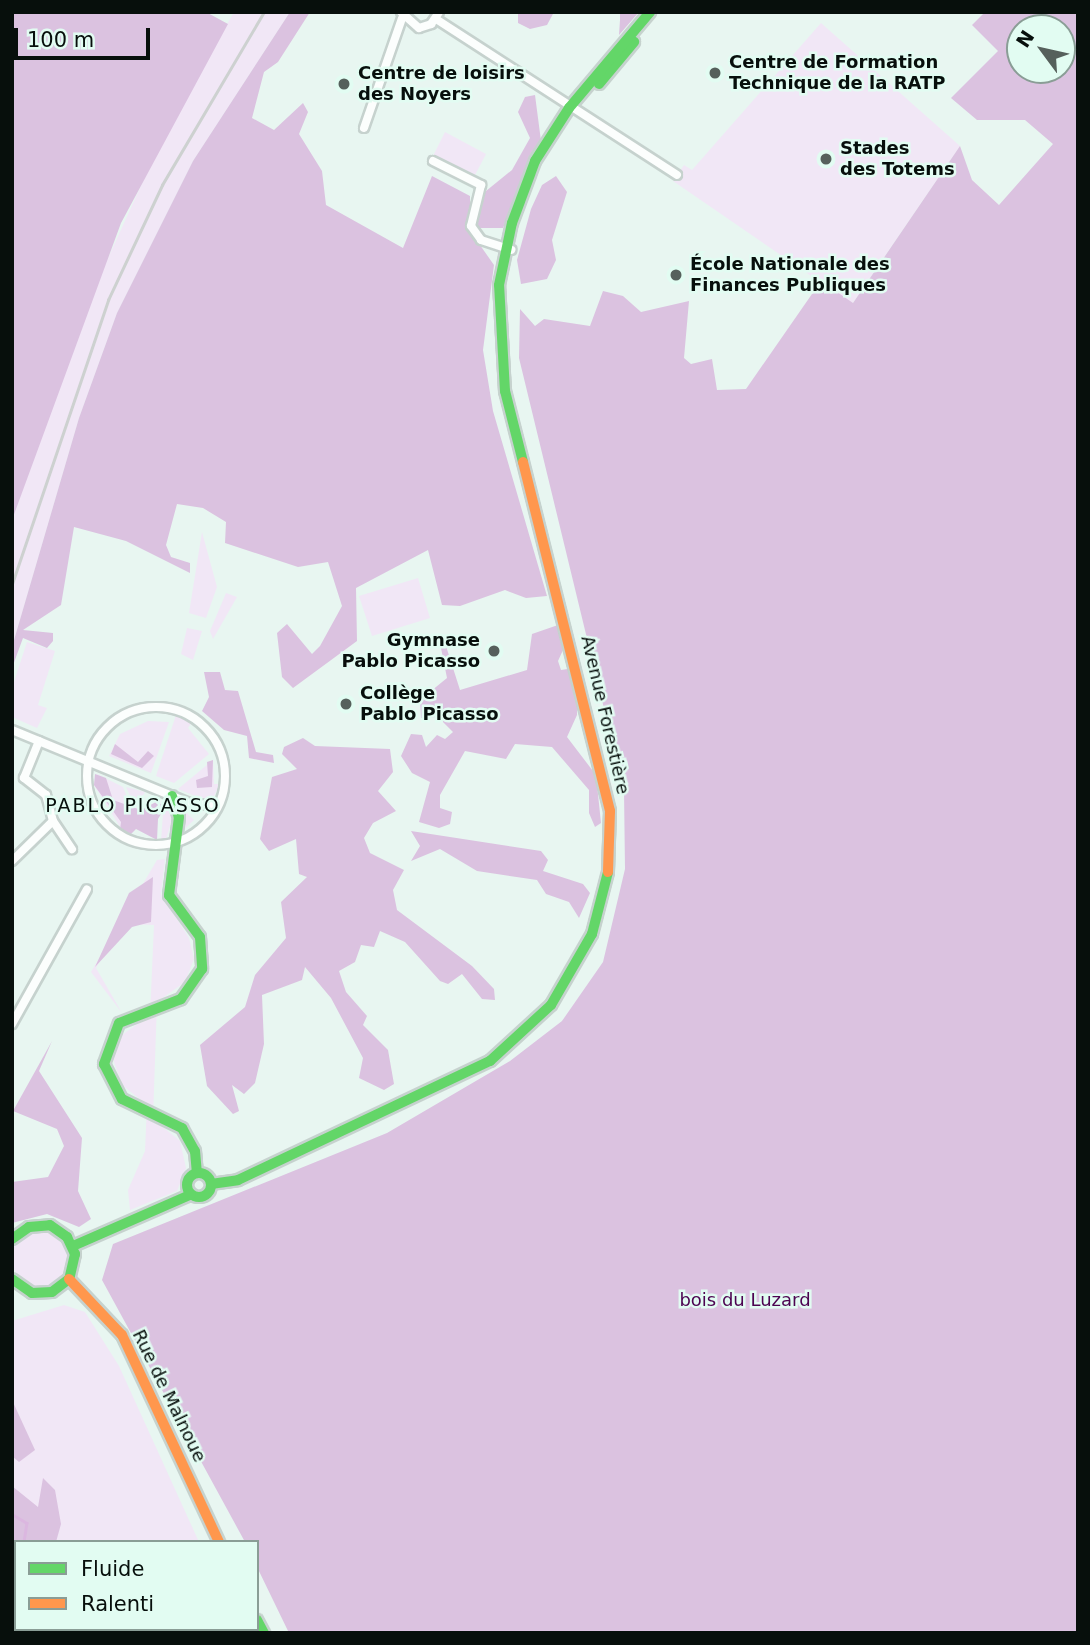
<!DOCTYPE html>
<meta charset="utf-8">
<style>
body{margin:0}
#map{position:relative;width:1090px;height:1645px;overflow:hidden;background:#e8f6f1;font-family:"DejaVu Sans",sans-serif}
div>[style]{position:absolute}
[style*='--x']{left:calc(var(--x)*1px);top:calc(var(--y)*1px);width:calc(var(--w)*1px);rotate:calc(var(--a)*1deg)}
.green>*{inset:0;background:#f1e7f6}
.round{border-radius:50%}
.forest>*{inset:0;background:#dbc2e0}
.stream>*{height:2.5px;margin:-1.25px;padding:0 1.25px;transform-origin:1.25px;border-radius:1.25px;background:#dbb7e0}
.roads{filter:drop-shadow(2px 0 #c6d2ce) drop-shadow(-2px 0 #c6d2ce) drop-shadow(0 2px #c6d2ce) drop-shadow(0 -2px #c6d2ce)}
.street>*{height:8px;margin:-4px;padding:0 4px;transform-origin:4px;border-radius:4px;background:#fcfefd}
.street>.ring{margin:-4px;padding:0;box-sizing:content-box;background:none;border:8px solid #fcfefd;border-radius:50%}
.fast>*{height:10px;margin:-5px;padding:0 5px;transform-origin:5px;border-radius:5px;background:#63d668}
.fast>.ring{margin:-5px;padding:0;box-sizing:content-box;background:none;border:10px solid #63d668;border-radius:50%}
.slow>*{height:10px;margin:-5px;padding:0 5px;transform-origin:5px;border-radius:5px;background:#ff974d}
.rail>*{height:2.5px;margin:-1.25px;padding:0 1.25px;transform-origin:1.25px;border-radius:1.25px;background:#cdd1d0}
.dots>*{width:19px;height:19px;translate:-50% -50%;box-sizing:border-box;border:4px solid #e2fcf2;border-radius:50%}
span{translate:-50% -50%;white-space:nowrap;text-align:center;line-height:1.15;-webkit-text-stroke:5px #e2fcf2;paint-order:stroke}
.poi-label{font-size:18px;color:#070f0c;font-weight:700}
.left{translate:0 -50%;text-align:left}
.right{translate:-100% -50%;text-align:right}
.street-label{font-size:18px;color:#070f0c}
.park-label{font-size:18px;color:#4c0351}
.neighbourhood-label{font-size:19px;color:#070f0c;letter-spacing:2px}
.frame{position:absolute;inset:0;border:14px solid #070f0c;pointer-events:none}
.legend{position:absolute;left:14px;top:1540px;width:245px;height:91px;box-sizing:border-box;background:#e2fcf2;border:2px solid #8a9d96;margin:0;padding:9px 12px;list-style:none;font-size:21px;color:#070f0c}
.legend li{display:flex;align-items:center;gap:14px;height:35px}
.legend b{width:35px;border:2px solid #8a9d96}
.north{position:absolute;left:1006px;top:14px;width:70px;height:70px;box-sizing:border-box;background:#e2fcf2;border:2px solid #8a9d96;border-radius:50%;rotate:303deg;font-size:19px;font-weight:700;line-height:28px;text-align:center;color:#070f0c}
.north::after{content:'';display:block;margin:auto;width:24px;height:32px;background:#56605c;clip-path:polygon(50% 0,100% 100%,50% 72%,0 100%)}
.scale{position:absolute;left:14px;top:28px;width:136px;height:32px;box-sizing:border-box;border:4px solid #070f0c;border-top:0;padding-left:9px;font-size:21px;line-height:24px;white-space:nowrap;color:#070f0c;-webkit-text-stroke:5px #e2fcf2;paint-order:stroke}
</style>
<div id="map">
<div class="green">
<div style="clip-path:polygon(234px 12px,290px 12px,193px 161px,117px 313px,79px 418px,12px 647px,12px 520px,84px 311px,165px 133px)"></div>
<div style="clip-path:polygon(821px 23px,960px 146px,852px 304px,673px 181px,684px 165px,692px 170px)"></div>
<div style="clip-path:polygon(445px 132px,486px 154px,474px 177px,433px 156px)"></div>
<div style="clip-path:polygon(202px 532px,217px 587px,206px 618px,189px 613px)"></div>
<div style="clip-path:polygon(418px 578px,430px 618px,372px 636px,359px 596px)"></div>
<div style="clip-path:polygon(226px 593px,237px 597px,213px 639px,210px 631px)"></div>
<div style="clip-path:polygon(187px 628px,202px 631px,193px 660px,181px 654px)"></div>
<div style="clip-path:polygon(27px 642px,55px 651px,38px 705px,47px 708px,37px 728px,12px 717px,12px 688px)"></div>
<div style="clip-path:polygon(176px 715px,192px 722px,188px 728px,209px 754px,174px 783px,156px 776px)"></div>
<div style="clip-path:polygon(148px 721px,169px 722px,151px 773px,109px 756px,120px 734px)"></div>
<div style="clip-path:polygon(213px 760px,214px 784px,220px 784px,214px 796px,203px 799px,178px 789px)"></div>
<div style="clip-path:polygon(97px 774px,123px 787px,133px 812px,122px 830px,94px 785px)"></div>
<div style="clip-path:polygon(126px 787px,145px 792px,136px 808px)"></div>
<div style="clip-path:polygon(164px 800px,174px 814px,165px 842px,161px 841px)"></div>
<div style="clip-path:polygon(181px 808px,194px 820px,178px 835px)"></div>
<div style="clip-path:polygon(165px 859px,161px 894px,189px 938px,194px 959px,185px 982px,157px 1002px,153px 1119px,180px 1141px,186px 1168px,177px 1191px,130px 1210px,128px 1190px,145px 1151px,147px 1105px,122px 1085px,113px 1059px,122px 1035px,150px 1015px,154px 925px,121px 924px,96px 968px,122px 1013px,91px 972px,157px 860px)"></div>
<div class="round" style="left:12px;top:1229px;width:58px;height:58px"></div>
<div style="clip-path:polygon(64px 1305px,85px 1312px,119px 1366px,199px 1542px,16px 1542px,12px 1573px,12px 1321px)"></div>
<div style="clip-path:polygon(58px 1629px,239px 1629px,240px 1633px,60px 1633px)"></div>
</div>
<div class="forest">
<div style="clip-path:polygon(12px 12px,206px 12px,228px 24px,121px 223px,12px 520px)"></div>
<div style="clip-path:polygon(290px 12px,310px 12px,278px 62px,264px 72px,252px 118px,274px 130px,303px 103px,308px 112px,299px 134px,322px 171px,326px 205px,403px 248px,432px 176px,470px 196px,470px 204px,512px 170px,530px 138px,518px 112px,525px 97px,535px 95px,541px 141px,503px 228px,468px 228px,494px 265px,483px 350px,493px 411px,547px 596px,526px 598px,505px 590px,460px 606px,442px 605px,428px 550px,356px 588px,357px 641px,293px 688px,282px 677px,277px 633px,287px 624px,312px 654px,320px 646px,342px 606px,328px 562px,298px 567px,225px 543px,226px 522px,203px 508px,177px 504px,166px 545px,171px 557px,190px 563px,190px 573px,126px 541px,74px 527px,61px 605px,23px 630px,53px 633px,53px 641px,47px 648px,23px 638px,12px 668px,12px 647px,79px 418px,117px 313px,193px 161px)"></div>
<div style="clip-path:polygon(518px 12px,554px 12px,547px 25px,530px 29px,518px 23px)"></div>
<div style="clip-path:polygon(620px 12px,639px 12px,619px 35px,620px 20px)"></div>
<div style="clip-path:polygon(evenodd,985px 12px,1078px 12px,1078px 1633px,289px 1633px,257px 1567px,257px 1542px,245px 1542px,102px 1280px,113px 1244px,387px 1133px,510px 1061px,562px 1021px,603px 962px,625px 869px,624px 791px,519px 358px,520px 309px,535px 326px,544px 319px,590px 326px,603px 291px,623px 296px,641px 312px,689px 301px,684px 358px,691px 364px,712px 359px,717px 390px,746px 389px,821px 281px,853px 303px,960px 146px,972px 180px,999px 205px,1053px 144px,1025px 120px,977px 120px,951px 98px,998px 51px,972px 25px,985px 12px,1020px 28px,1062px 28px,1062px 70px,1020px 70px,1020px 28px)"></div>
<div style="clip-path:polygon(556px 176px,567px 192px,552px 240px,556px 260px,547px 279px,521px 284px,517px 260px,531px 209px,542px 185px)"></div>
<div style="clip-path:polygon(558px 625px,563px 650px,558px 661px,561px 670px,574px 668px,577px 685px,577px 715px,567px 737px,596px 775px,601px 823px,595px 827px,589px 813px,589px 790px,552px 747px,515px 744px,506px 759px,465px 751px,440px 795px,440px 808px,452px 812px,450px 824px,439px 828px,419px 822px,430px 782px,412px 773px,401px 756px,411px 734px,422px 735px,426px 747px,437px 735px,445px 739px,453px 732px,438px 717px,421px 718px,420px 700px,447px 678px,441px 648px,446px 646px,460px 690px,527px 670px,532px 634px)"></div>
<div style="clip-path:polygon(204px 672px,220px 672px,225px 690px,238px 691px,256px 752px,273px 755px,274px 763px,249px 758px,247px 736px,224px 730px,202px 711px,209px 697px)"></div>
<div style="clip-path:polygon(303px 738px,315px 746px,390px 749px,393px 772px,378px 791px,396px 811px,373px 823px,364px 838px,370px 853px,404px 870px,393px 890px,397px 910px,472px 966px,494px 989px,495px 1000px,482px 999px,462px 974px,448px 984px,440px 981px,405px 942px,380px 931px,374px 947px,361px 945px,355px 962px,339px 971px,346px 992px,367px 1016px,363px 1025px,388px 1050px,394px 1084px,384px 1090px,359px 1078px,363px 1058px,331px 998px,305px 967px,302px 980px,262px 995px,264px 1044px,255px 1083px,244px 1094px,232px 1085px,239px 1111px,233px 1114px,207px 1086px,200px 1045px,245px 1007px,255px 975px,286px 938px,281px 902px,307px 877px,299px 874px,296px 839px,269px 851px,260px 839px,272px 777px,297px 769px,282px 754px,284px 747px)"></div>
<div style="clip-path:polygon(115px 744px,138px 762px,148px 751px,154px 756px,142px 768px,111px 754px)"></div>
<div style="clip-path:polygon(213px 760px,212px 787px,197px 788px,196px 780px,208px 776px,207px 762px)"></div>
<div style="clip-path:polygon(95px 774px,106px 778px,113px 800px,141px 810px,156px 802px,166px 806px,158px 819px,157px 840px,136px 829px,130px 835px,120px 830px,121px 822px,94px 785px)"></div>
<div style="clip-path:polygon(411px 831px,541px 851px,548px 860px,543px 871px,583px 884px,590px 893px,579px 918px,569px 902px,546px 894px,537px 880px,477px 871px,440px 849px,411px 861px,420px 846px)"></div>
<div style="clip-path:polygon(153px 877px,151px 922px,132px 927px,95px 967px,129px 893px)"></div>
<div style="clip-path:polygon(52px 1041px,39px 1071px,82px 1138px,78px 1191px,91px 1219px,79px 1227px,47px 1214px,12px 1223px,12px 1182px,48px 1177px,64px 1146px,57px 1129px,13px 1111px)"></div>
<div style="clip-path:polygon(12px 1400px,35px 1450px,19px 1462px,12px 1456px)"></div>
<div style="clip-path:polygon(43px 1478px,55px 1490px,61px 1524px,56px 1542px,16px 1542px,16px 1629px,62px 1633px,12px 1633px,12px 1486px,38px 1507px)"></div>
</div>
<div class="stream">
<div style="--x:12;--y:1514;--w:17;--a:31"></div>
<div style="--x:27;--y:1523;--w:19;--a:99"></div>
<div style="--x:51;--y:1629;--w:4;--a:76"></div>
</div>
<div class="roads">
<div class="street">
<div style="--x:401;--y:12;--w:24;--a:42"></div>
<div style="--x:419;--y:28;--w:13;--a:-18"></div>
<div style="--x:431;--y:24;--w:14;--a:-56"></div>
<div style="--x:436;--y:19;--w:287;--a:32.9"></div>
<div style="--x:364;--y:128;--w:116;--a:-70.9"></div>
<div style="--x:433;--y:161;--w:54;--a:26.6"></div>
<div style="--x:481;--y:185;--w:42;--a:103.7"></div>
<div style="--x:471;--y:226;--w:17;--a:54"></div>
<div style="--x:481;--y:240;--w:32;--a:18"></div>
<div class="ring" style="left:87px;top:707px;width:130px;height:130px"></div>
<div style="--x:12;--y:730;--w:191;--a:22.4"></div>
<div style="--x:189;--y:803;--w:28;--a:6"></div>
<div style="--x:53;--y:821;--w:34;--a:56"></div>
<div style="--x:12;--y:861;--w:57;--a:-44.3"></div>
<div style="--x:53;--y:821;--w:27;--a:-105"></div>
<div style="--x:46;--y:795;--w:28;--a:-142"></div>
<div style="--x:24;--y:778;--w:40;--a:-68"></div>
<div style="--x:12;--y:1024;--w:154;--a:-60.9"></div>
</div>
<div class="fast">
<div style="--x:599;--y:84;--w:55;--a:-50.2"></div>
<div style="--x:523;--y:462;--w:73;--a:-104.2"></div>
<div style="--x:505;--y:391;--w:106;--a:-93.2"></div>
<div style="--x:499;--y:285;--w:63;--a:-78.2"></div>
<div style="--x:512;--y:223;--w:66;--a:-69.6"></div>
<div style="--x:535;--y:161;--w:63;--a:-57.3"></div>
<div style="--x:569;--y:108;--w:126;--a:-49.8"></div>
<div style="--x:172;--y:796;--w:22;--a:72"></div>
<div style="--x:179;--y:817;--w:79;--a:97.3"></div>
<div style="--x:169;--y:895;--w:52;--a:53.6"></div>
<div style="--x:200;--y:937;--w:32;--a:86"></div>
<div style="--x:202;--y:969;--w:37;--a:125"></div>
<div style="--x:181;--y:999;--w:66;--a:158.8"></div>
<div style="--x:119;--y:1023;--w:44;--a:110.1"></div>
<div style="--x:104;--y:1064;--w:39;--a:63"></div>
<div style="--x:122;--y:1099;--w:67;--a:25.8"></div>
<div style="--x:182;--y:1128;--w:26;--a:61"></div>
<div style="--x:195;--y:1151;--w:22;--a:85"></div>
<div class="ring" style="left:187px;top:1173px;width:14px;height:14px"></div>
<div style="--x:211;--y:1184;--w:27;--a:-8"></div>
<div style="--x:238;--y:1180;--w:279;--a:-25.3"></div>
<div style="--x:490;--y:1061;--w:83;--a:-42.6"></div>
<div style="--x:551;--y:1005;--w:82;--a:-60"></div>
<div style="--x:592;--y:934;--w:64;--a:-75.5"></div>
<div style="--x:12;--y:1239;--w:21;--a:-35"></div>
<div style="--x:29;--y:1227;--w:21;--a:-5"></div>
<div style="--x:50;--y:1225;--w:21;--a:35"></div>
<div style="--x:67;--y:1237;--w:19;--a:65"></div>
<div style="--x:75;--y:1254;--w:26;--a:103"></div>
<div style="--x:69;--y:1279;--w:21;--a:143"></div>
<div style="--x:52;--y:1292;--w:20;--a:177"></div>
<div style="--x:32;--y:1293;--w:24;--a:-145"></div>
<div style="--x:73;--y:1246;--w:128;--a:-23.6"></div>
<div style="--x:257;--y:1620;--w:15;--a:62"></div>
</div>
<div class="slow">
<div style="--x:523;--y:462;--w:360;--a:76"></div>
<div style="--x:610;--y:811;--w:61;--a:91.9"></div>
<div style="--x:69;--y:1279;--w:77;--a:46.6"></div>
<div style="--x:122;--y:1335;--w:229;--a:64.9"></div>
</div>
</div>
<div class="rail">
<div style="--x:12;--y:584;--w:300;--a:-71.3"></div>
<div style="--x:108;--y:300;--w:127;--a:-64.8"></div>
<div style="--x:162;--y:185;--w:201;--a:-59.5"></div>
</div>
<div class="dots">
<div style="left:715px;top:73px;background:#56605c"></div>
<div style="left:344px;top:84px;background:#56605c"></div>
<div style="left:826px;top:159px;background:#56605c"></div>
<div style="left:676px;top:275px;background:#56605c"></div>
<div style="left:494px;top:651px;background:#56605c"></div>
<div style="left:346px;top:704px;background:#56605c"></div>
</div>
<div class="poi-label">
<span class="left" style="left:729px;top:73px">Centre de Formation<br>Technique de la RATP</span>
<span class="left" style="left:358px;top:84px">Centre de loisirs<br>des Noyers</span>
<span class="left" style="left:840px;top:159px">Stades<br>des Totems</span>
<span class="left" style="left:690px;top:275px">École Nationale des<br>Finances Publiques</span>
<span class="right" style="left:480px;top:651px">Gymnase<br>Pablo Picasso</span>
<span class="left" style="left:360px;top:704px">Collège<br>Pablo Picasso</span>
</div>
<div class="street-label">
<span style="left:605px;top:715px;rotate:77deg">Avenue Forestière</span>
<span style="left:169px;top:1396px;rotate:64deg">Rue de Malnoue</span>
</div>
<div class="park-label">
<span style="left:745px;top:1300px">bois du Luzard</span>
</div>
<div class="neighbourhood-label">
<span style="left:133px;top:806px">PABLO PICASSO</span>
</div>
<div class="frame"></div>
<ul class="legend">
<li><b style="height:9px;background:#63d668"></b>Fluide</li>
<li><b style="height:9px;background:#ff974d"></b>Ralenti</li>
</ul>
<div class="north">N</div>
<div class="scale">100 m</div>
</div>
